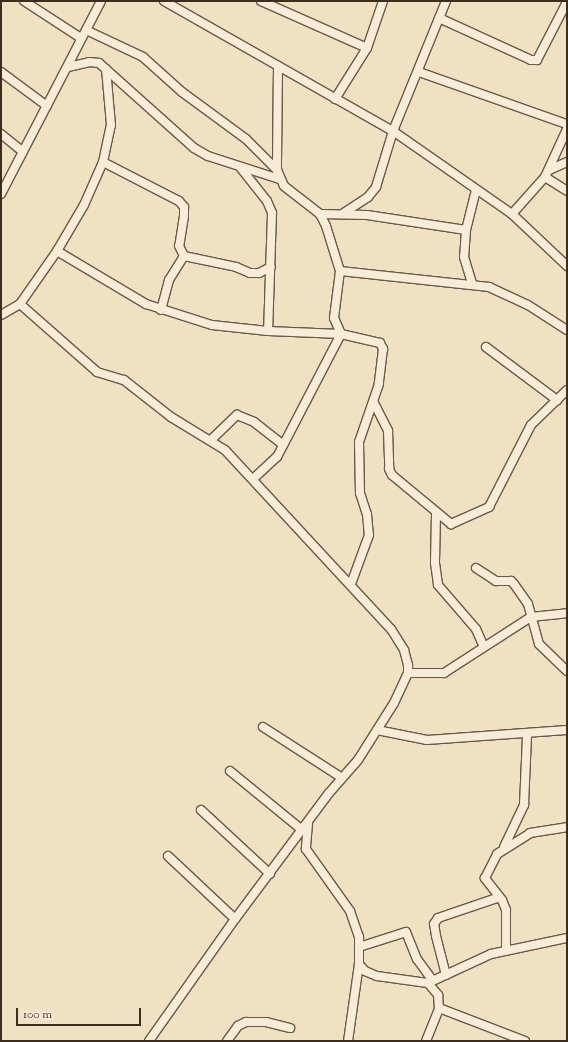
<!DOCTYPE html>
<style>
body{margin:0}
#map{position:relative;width:568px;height:1042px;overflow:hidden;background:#f1e1c3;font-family:"Sorts Mill Goudy",serif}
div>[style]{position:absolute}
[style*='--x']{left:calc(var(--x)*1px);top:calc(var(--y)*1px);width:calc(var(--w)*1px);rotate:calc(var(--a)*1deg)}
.roads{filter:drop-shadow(1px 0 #695a48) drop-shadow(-1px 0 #695a48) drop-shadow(0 1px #695a48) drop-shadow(0 -1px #695a48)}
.minor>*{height:8px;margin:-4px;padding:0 4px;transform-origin:4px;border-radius:4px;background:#f6ecd8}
span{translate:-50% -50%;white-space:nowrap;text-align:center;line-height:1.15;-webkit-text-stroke:3px #f6ecd8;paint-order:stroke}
.frame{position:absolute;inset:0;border:2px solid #3c2d1f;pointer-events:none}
.scale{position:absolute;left:16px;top:1008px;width:125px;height:18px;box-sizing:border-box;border:2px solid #3c2d1f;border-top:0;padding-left:5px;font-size:12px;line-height:14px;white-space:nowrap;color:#3c2d1f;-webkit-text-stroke:3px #f6ecd8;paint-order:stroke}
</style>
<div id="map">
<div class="roads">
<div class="minor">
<div style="--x:24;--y:1;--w:68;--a:33"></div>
<div style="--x:164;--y:1;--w:263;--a:29.6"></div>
<div style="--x:393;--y:131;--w:145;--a:34.9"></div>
<div style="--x:512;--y:214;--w:76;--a:43.4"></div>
<div style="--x:261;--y:1;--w:116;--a:23.9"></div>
<div style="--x:439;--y:18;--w:101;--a:24.5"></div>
<div style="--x:531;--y:60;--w:6;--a:0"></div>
<div style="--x:537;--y:60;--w:65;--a:-62.7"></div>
<div style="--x:86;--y:30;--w:63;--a:25.3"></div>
<div style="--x:143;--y:57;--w:52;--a:41.9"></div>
<div style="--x:182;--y:92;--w:79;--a:36.3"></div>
<div style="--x:246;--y:139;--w:44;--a:45"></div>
<div style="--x:278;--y:66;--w:104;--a:90.6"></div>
<div style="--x:277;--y:170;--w:17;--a:66"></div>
<div style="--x:284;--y:186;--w:46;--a:37.9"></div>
<div style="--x:320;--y:214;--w:13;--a:63"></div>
<div style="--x:326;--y:226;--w:47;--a:72.7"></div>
<div style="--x:340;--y:271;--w:47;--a:97.3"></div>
<div style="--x:334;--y:318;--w:17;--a:66"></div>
<div style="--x:68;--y:67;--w:22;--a:-13"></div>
<div style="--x:89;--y:62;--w:10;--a:6"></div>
<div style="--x:99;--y:63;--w:127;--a:41.8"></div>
<div style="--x:194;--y:148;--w:16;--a:30"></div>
<div style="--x:208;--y:156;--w:75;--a:17.9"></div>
<div style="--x:1;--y:72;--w:57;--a:36.5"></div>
<div style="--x:419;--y:72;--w:157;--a:19.4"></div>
<div style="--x:335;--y:99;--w:60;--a:-57.9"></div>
<div style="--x:367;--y:48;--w:50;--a:-71.2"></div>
<div style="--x:1;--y:134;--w:28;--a:39"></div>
<div style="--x:103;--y:162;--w:85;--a:27.2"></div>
<div style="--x:179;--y:201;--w:8;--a:50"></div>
<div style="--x:184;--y:207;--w:9;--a:90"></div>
<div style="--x:184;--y:216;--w:30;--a:99"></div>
<div style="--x:179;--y:246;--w:11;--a:63"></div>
<div style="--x:184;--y:256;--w:53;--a:11.9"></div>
<div style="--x:236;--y:267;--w:15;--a:23"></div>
<div style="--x:250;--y:273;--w:9;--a:0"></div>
<div style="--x:259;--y:273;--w:13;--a:-27"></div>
<div style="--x:240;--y:167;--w:43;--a:51.5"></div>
<div style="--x:267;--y:201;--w:13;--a:67"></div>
<div style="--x:272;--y:213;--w:118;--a:91.9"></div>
<div style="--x:549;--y:170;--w:20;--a:-24"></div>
<div style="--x:545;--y:177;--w:26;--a:32"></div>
<div style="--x:1;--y:194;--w:217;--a:-62.6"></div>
<div style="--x:320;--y:214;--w:47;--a:1.2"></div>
<div style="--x:367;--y:215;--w:100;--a:8.6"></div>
<div style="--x:466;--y:230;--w:41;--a:-76"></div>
<div style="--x:342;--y:214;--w:31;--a:-33"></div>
<div style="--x:368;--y:197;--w:13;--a:-51"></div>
<div style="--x:376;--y:187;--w:59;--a:-73.1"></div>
<div style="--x:393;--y:131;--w:140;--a:-67.8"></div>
<div style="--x:512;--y:214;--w:50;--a:-48.3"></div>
<div style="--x:545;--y:177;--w:53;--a:-65.4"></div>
<div style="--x:466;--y:230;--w:27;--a:94"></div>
<div style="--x:464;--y:257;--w:28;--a:73"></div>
<div style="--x:57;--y:251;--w:104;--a:30.8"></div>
<div style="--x:146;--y:304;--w:69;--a:17.7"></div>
<div style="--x:212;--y:325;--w:56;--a:6.1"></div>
<div style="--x:268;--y:331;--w:73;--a:2.4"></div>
<div style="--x:341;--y:334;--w:40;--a:13"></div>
<div style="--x:380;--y:343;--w:7;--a:63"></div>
<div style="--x:383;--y:349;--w:35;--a:97"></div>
<div style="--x:379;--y:384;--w:61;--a:109"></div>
<div style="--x:359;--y:442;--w:51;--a:88.9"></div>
<div style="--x:360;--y:493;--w:22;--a:72"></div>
<div style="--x:367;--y:514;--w:21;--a:85"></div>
<div style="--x:369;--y:535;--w:52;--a:110.2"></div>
<div style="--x:340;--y:271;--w:150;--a:6.1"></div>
<div style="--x:489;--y:287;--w:43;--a:24.8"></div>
<div style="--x:528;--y:305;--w:46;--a:32.7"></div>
<div style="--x:20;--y:304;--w:103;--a:41.4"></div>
<div style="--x:97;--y:372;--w:28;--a:17"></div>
<div style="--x:124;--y:380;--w:60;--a:38.2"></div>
<div style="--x:171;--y:417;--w:63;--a:31.4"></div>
<div style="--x:225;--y:450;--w:244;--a:47.2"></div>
<div style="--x:391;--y:629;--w:25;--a:58"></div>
<div style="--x:404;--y:650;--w:16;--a:75"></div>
<div style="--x:408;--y:665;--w:8;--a:90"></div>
<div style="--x:408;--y:673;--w:33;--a:115"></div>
<div style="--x:394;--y:703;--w:67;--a:122.3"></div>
<div style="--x:358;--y:760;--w:44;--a:131.3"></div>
<div style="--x:329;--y:793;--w:157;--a:126.7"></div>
<div style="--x:235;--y:919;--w:149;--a:125.2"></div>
<div style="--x:161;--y:310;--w:31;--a:-75"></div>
<div style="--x:169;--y:280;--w:28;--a:-58"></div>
<div style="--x:1;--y:315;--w:22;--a:-30"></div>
<div style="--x:20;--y:304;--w:65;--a:-55.1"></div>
<div style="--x:57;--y:251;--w:53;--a:-59.6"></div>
<div style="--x:84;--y:205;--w:47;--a:-66.2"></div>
<div style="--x:103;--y:162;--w:38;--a:-78"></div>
<div style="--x:111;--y:125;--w:56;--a:-95.1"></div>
<div style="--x:486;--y:347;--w:89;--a:36.7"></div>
<div style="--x:374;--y:403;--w:31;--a:63"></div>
<div style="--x:388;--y:431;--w:38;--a:88"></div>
<div style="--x:389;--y:469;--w:7;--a:63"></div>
<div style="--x:392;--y:475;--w:77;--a:39.7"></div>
<div style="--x:451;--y:524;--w:42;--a:-24.1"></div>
<div style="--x:489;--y:507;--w:92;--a:-62.9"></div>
<div style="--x:531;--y:425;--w:50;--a:-44.2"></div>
<div style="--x:212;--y:439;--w:35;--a:-44"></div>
<div style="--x:237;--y:415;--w:18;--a:22"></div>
<div style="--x:254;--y:422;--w:37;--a:38"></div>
<div style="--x:253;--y:479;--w:33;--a:-43"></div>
<div style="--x:277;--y:457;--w:139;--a:-62.5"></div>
<div style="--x:436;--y:514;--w:49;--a:91.2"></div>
<div style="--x:435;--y:563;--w:22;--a:82"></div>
<div style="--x:438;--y:585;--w:58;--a:49.2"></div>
<div style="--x:476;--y:629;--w:17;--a:66"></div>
<div style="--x:476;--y:568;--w:24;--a:33"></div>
<div style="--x:496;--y:581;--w:15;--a:0"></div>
<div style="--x:511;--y:581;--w:4;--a:45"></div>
<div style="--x:514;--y:584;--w:24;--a:55"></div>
<div style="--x:528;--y:604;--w:41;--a:74.6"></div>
<div style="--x:539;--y:644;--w:39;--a:44"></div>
<div style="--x:408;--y:673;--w:36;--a:0"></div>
<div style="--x:444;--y:673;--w:103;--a:-32.8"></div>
<div style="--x:531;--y:617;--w:36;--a:-6"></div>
<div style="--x:263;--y:727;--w:94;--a:32.8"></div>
<div style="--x:377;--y:730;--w:51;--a:11.3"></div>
<div style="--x:427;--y:740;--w:140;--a:-4.1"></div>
<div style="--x:230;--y:771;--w:93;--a:39.3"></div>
<div style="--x:201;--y:810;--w:94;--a:42.8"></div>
<div style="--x:308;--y:824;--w:25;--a:95"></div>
<div style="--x:306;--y:849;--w:76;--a:54.6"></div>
<div style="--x:350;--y:911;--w:28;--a:71"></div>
<div style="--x:359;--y:937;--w:27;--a:90"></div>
<div style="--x:359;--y:964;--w:78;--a:98.1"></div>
<div style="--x:504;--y:847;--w:47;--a:-64.5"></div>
<div style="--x:524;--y:805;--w:70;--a:-87.5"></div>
<div style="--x:168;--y:856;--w:92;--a:43.2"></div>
<div style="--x:359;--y:947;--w:49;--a:-17.7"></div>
<div style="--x:406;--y:932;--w:29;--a:68"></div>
<div style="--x:417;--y:959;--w:27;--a:54"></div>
<div style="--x:506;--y:949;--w:39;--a:-90"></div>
<div style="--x:506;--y:910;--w:11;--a:-112"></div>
<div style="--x:502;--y:900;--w:28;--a:-128"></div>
<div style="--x:485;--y:878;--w:27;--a:-63"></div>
<div style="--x:497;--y:854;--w:39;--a:-32"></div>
<div style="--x:530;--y:833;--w:37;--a:-9"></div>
<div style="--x:359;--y:964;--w:9;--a:49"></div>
<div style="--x:365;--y:971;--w:13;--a:23"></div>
<div style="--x:377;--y:976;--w:51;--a:7.8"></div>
<div style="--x:428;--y:983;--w:16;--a:50"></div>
<div style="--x:438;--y:995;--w:13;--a:86"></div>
<div style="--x:439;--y:1008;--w:92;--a:21"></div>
<div style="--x:446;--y:975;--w:40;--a:-104.4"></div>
<div style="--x:436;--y:936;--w:12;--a:-99"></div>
<div style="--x:434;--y:924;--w:7;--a:-56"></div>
<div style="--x:438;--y:918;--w:65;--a:-18.7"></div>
<div style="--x:428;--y:983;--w:69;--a:-24.7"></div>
<div style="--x:491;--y:954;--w:78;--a:-11.9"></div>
<div style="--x:227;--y:1041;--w:19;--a:-54"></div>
<div style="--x:238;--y:1026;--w:9;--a:-27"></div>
<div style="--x:246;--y:1022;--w:20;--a:0"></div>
<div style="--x:266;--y:1022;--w:25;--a:14"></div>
<div style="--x:426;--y:1041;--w:35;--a:-68"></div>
</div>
</div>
<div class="frame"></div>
<div class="scale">100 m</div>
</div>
